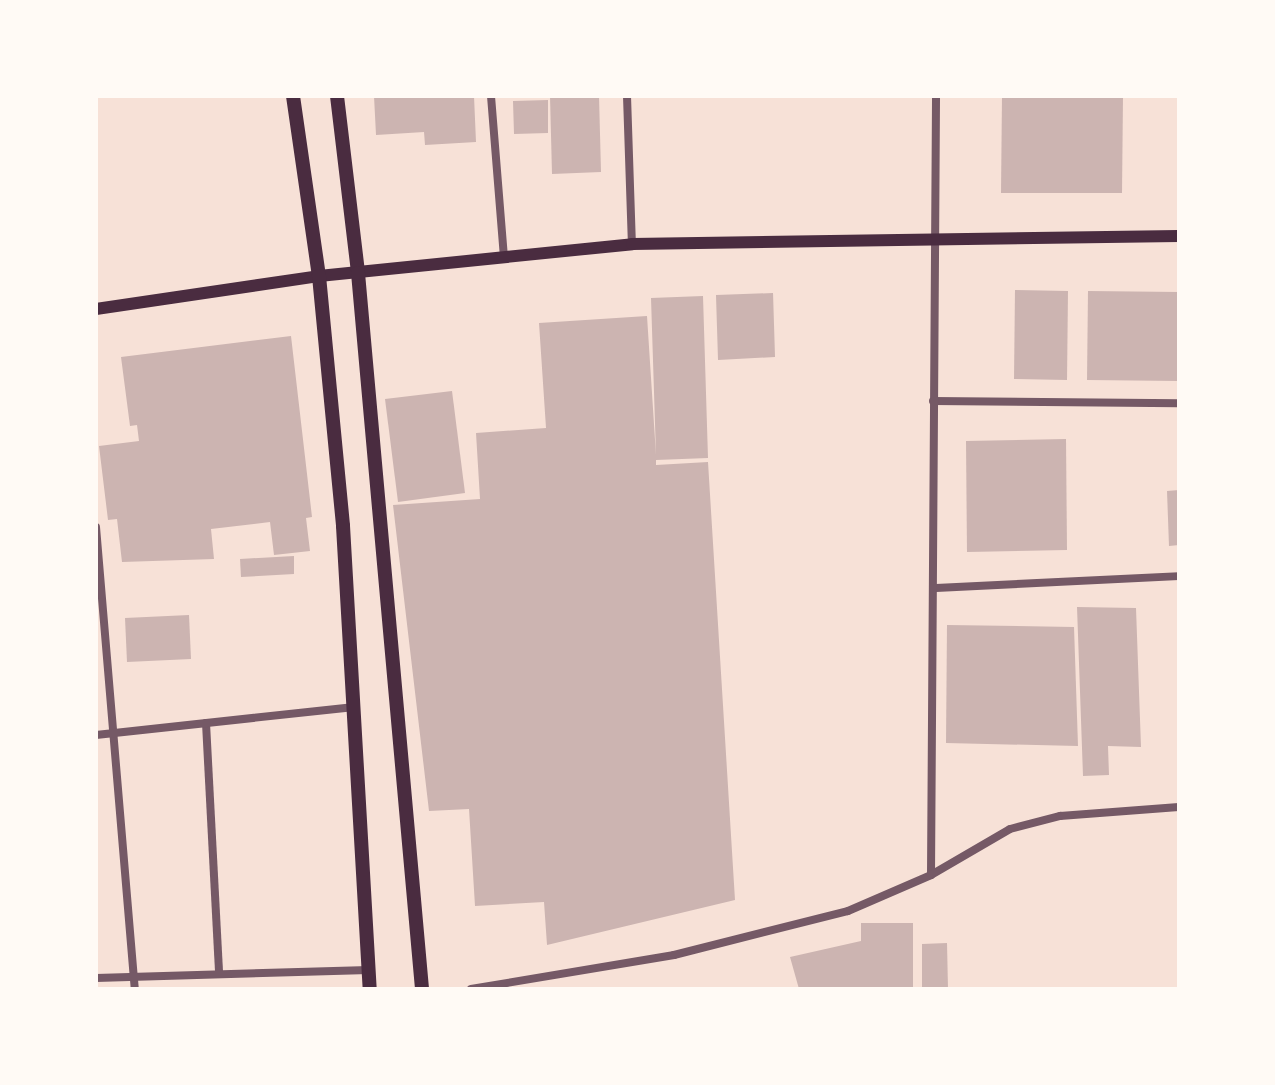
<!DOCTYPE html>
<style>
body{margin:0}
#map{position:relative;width:1275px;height:1085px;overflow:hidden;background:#f7e1d7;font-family:"Golos Text",sans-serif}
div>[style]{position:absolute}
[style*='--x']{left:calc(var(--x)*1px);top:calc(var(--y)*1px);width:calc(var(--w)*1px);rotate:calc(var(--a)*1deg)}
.building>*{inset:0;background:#ccb4b1}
.minor>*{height:8px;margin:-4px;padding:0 4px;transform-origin:4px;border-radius:4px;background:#755966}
.secondary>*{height:12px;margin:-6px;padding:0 6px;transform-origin:6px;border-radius:6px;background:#4a2c40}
.primary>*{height:14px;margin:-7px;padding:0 7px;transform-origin:7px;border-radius:7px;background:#4a2c40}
span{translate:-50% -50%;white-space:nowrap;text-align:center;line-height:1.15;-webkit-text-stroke:6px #fffaf5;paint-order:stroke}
.frame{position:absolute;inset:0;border:98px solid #fffaf5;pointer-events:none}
</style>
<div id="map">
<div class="building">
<div style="clip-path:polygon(374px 96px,474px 96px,476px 142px,425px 145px,424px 132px,376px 135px)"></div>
<div style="clip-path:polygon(550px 96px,599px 96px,601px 172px,552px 174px)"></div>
<div style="clip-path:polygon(1002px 96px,1123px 96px,1122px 193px,1001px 193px)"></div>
<div style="clip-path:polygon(548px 100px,548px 133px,514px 134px,513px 101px)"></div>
<div style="clip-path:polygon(1015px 290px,1068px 291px,1067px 380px,1014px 379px)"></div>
<div style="clip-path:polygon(1088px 291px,1179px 292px,1179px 381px,1087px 380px)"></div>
<div style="clip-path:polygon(773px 293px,775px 357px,718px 360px,716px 295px)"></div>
<div style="clip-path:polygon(703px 296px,708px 458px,656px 460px,656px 465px,708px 462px,735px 900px,547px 945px,544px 902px,475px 906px,469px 809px,429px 811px,393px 505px,480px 499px,476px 433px,546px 428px,539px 323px,647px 316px,656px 455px,651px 298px)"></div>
<div style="clip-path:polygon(291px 336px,312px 517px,306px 518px,310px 551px,274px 555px,270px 522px,211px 529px,214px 559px,122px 562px,117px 519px,108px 520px,99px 446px,139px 441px,137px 425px,130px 426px,121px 357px)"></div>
<div style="clip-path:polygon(452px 391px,465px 493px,398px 502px,385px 399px)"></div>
<div style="clip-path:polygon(1066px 439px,1067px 550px,967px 552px,966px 441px)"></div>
<div style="clip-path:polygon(1179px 490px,1179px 545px,1169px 546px,1167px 491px)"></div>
<div style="clip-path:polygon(294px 556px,294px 574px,241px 577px,240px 559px)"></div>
<div style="clip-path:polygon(1077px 607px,1136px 608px,1141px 747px,1108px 746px,1109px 775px,1083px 776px)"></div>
<div style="clip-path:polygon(189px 615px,191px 659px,127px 662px,125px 618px)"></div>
<div style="clip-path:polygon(947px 625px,1074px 627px,1078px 746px,946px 743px)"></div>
<div style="clip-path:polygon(861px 923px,913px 923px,913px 989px,799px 989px,790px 957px,861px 941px)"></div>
<div style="clip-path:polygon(947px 943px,948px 989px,922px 989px,922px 944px)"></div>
</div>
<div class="minor">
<div style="--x:491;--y:96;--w:162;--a:85.4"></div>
<div style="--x:627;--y:96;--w:148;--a:88.1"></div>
<div style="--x:933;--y:401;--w:246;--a:0.5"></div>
<div style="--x:96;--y:527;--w:464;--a:85.2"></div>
<div style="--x:936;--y:588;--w:243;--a:-2.8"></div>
<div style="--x:206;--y:723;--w:251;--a:87"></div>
<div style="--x:96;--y:735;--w:260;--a:-6.2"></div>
<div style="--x:931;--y:875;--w:779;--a:-89.63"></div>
<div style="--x:96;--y:978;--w:273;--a:-1.7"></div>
<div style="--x:471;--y:989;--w:206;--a:-9.5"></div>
<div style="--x:674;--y:955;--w:179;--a:-14.2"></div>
<div style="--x:848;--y:911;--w:90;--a:-23.4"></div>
<div style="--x:931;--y:875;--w:91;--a:-30.2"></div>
<div style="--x:1010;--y:829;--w:52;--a:-14.6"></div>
<div style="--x:1060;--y:816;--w:119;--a:-4.3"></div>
</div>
<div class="secondary">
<div style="--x:96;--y:309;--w:225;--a:-8.4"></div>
<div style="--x:319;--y:276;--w:315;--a:-5.8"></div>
<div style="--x:632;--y:244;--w:547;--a:-0.84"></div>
</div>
<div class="primary">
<div style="--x:293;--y:96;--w:182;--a:81.8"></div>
<div style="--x:319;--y:276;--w:251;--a:84.5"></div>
<div style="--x:343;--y:526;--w:464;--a:86.7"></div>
<div style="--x:337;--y:96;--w:178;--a:83.2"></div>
<div style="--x:358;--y:273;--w:719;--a:84.89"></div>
</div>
<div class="frame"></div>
</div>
